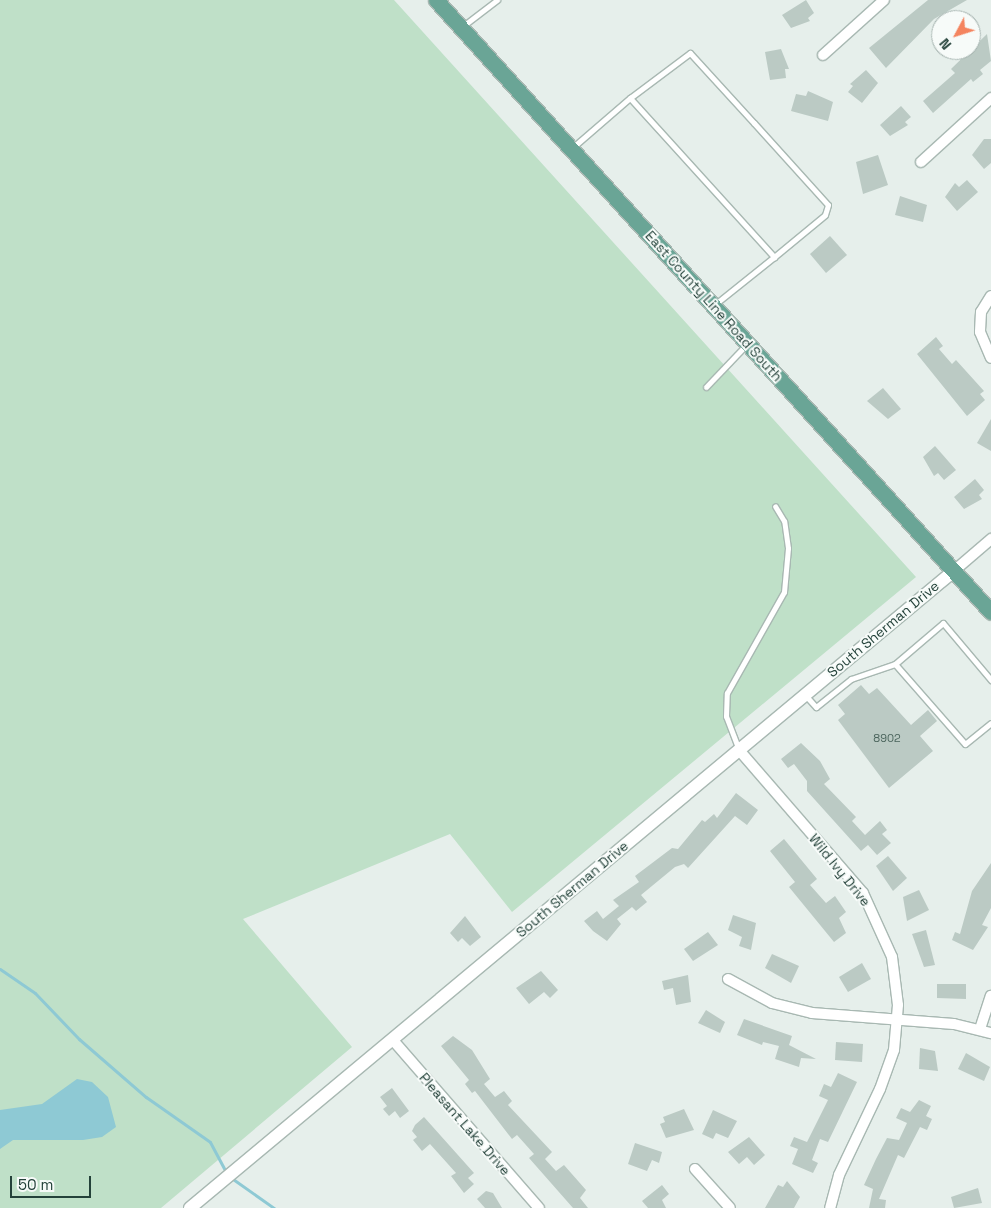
<!DOCTYPE html>
<style>
body{margin:0}
#map{position:relative;width:991px;height:1208px;overflow:hidden;background:#e6efeb;font-family:"Space Grotesk",sans-serif}
div>[style]{position:absolute}
[style*='--x']{left:calc(var(--x)*1px);top:calc(var(--y)*1px);width:calc(var(--w)*1px);rotate:calc(var(--a)*1deg)}
.green>*{inset:0;background:#bfe0c8}
.water>*{inset:0;background:#8ec9d4}
.stream>*{height:3px;margin:-1.5px;padding:0 1.5px;transform-origin:1.5px;border-radius:1.5px;background:#8ec9d4}
.building>*{inset:0;background:#bbcac4}
.roads{filter:drop-shadow(1px 0 #a8b8b2) drop-shadow(-1px 0 #a8b8b2) drop-shadow(0 1px #a8b8b2) drop-shadow(0 -1px #a8b8b2)}
.service>*{height:5px;margin:-2.5px;padding:0 2.5px;transform-origin:2.5px;border-radius:2.5px;background:#fff}
.minor>*{height:10px;margin:-5px;padding:0 5px;transform-origin:5px;border-radius:5px;background:#fff}
.tertiary>*{height:12px;margin:-6px;padding:0 6px;transform-origin:6px;border-radius:6px;background:#fff}
.primary>*{height:15px;margin:-7.5px;padding:0 7.5px;transform-origin:7.5px;border-radius:7.5px;background:#6aa596}
span{translate:-50% -50%;white-space:nowrap;text-align:center;line-height:1.15;-webkit-text-stroke:4px #f7fbf9;paint-order:stroke}
.number-label{font-size:11px;color:#4a645c}
.number-label span{-webkit-text-stroke-width:0}
.street-label{font-size:14px;color:#24423a}
.north{position:absolute;left:931px;top:10px;width:50px;height:50px;box-sizing:border-box;background:#f7fbf9;border:1px solid #a3b1ad;border-radius:50%;rotate:230deg;font-size:14px;font-weight:700;line-height:20px;text-align:center;color:#24423a}
.north::after{content:'';display:block;margin:auto;width:18px;height:22px;background:#f4845f;clip-path:polygon(50% 0,100% 100%,50% 72%,0 100%)}
.scale{position:absolute;left:10px;top:1176px;width:81px;height:22px;box-sizing:border-box;border:2px solid #24423a;border-top:0;padding-left:6px;font-size:15px;line-height:18px;white-space:nowrap;color:#24423a;-webkit-text-stroke:4px #f7fbf9;paint-order:stroke}
</style>
<div id="map">
<div class="green">
<div style="clip-path:polygon(0 0,394px 0,916px 577px,512px 912px,450px 834px,243px 919px,352px 1047px,161px 1208px,0 1208px)"></div>
</div>
<div class="water">
<div style="clip-path:polygon(77px 1079px,92px 1082px,108px 1097px,116px 1127px,102px 1137px,83px 1140px,13px 1140px,0 1149px,0 1110px,42px 1104px)"></div>
</div>
<div class="stream">
<div style="--x:0;--y:969;--w:42;--a:34.4"></div>
<div style="--x:35;--y:993;--w:64;--a:46.3"></div>
<div style="--x:79;--y:1039;--w:89;--a:40.9"></div>
<div style="--x:146;--y:1097;--w:78;--a:35.1"></div>
<div style="--x:210;--y:1142;--w:34;--a:62"></div>
<div style="--x:230;--y:1177;--w:54;--a:35.2"></div>
</div>
<div class="building">
<div style="clip-path:polygon(806px 0,814px 13px,808px 18px,810px 21px,791px 28px,782px 15px)"></div>
<div style="clip-path:polygon(928px 0,967px 0,934px 19px,886px 68px,869px 48px)"></div>
<div style="clip-path:polygon(987px 34px,991px 61px,980px 70px,983px 74px,973px 82px,971px 79px,933px 113px,923px 101px,955px 73px,951px 69px)"></div>
<div style="clip-path:polygon(781px 49px,789px 69px,785px 69px,786px 78px,770px 80px,765px 52px)"></div>
<div style="clip-path:polygon(866px 70px,878px 83px,862px 103px,848px 92px,853px 86px,850px 84px)"></div>
<div style="clip-path:polygon(808px 91px,833px 102px,828px 121px,791px 111px,796px 94px,806px 96px)"></div>
<div style="clip-path:polygon(901px 106px,911px 117px,905px 122px,908px 125px,890px 136px,880px 125px)"></div>
<div style="clip-path:polygon(984px 139px,991px 139px,991px 163px,984px 169px,972px 155px)"></div>
<div style="clip-path:polygon(878px 155px,888px 185px,863px 194px,856px 162px)"></div>
<div style="clip-path:polygon(967px 180px,978px 192px,957px 211px,945px 197px,955px 183px,959px 187px)"></div>
<div style="clip-path:polygon(900px 196px,927px 205px,923px 222px,895px 215px)"></div>
<div style="clip-path:polygon(830px 236px,847px 255px,826px 273px,810px 254px)"></div>
<div style="clip-path:polygon(936px 337px,943px 346px,939px 349px,952px 364px,956px 360px,984px 391px,980px 394px,985px 400px,967px 416px,917px 354px)"></div>
<div style="clip-path:polygon(883px 388px,901px 409px,888px 419px,867px 401px)"></div>
<div style="clip-path:polygon(991px 419px,991px 451px,977px 443px)"></div>
<div style="clip-path:polygon(935px 446px,956px 470px,944px 480px,938px 473px,934px 476px,923px 457px)"></div>
<div style="clip-path:polygon(975px 479px,984px 490px,979px 495px,982px 499px,964px 509px,954px 497px)"></div>
<div style="clip-path:polygon(861px 685px,869px 694px,877px 688px,911px 725px,928px 710px,937px 721px,920px 736px,933px 751px,889px 788px,838px 720px,845px 714px,838px 705px)"></div>
<div style="clip-path:polygon(801px 743px,820px 761px,830px 779px,824px 784px,856px 817px,852px 821px,865px 835px,880px 821px,887px 830px,882px 834px,891px 843px,877px 855px,868px 845px,861px 851px,807px 791px,807px 781px,794px 764px,788px 768px,781px 759px)"></div>
<div style="clip-path:polygon(736px 793px,758px 810px,747px 825px,735px 816px,688px 868px,684px 864px,675px 867px,641px 895px,647px 902px,636px 911px,632px 907px,617px 919px,621px 924px,607px 941px,593px 931px,584px 921px,597px 911px,603px 919px,619px 906px,613px 900px,639px 882px,635px 876px,672px 848px,678px 849px,702px 820px,705px 822px,714px 814px,717px 818px)"></div>
<div style="clip-path:polygon(784px 839px,817px 879px,810px 885px,826px 903px,835px 896px,846px 912px,839px 918px,846px 933px,834px 942px,789px 887px,795px 882px,770px 851px)"></div>
<div style="clip-path:polygon(888px 856px,907px 878px,893px 891px,876px 866px)"></div>
<div style="clip-path:polygon(991px 863px,991px 908px,982px 925px,988px 927px,973px 950px,952px 940px,955px 932px,960px 934px,972px 891px)"></div>
<div style="clip-path:polygon(919px 890px,929px 910px,907px 921px,903px 897px)"></div>
<div style="clip-path:polygon(733px 915px,756px 923px,751px 950px,739px 946px,742px 937px,728px 930px)"></div>
<div style="clip-path:polygon(465px 916px,481px 937px,470px 946px,462px 938px,458px 942px,450px 933px)"></div>
<div style="clip-path:polygon(926px 930px,935px 965px,924px 967px,912px 934px)"></div>
<div style="clip-path:polygon(708px 932px,718px 945px,693px 961px,684px 949px)"></div>
<div style="clip-path:polygon(772px 954px,799px 966px,791px 983px,765px 968px)"></div>
<div style="clip-path:polygon(862px 963px,871px 979px,848px 992px,839px 977px)"></div>
<div style="clip-path:polygon(541px 971px,558px 990px,550px 998px,544px 992px,529px 1004px,516px 988px)"></div>
<div style="clip-path:polygon(688px 975px,691px 1002px,676px 1005px,673px 988px,664px 990px,662px 981px)"></div>
<div style="clip-path:polygon(937px 984px,966px 984px,966px 999px,937px 998px)"></div>
<div style="clip-path:polygon(706px 1010px,725px 1022px,720px 1033px,698px 1023px)"></div>
<div style="clip-path:polygon(744px 1019px,792px 1036px,789px 1045px,816px 1059px,801px 1058px,799px 1067px,775px 1059px,779px 1046px,763px 1042px,762px 1045px,737px 1035px)"></div>
<div style="clip-path:polygon(453px 1036px,472px 1050px,490px 1079px,484px 1084px,495px 1097px,504px 1091px,512px 1101px,508px 1105px,552px 1152px,545px 1159px,556px 1171px,564px 1165px,586px 1190px,580px 1198px,588px 1208px,573px 1208px,529px 1158px,534px 1154px,517px 1135px,512px 1139px,475px 1091px,472px 1093px,465px 1084px,469px 1080px,441px 1046px)"></div>
<div style="clip-path:polygon(836px 1042px,863px 1044px,862px 1062px,835px 1060px)"></div>
<div style="clip-path:polygon(920px 1048px,935px 1051px,938px 1071px,919px 1069px)"></div>
<div style="clip-path:polygon(966px 1053px,990px 1067px,984px 1081px,958px 1069px)"></div>
<div style="clip-path:polygon(838px 1073px,857px 1082px,828px 1142px,820px 1139px,812px 1160px,818px 1163px,813px 1173px,792px 1164px,798px 1149px,790px 1146px,794px 1137px,807px 1142px,828px 1100px,819px 1096px,824px 1084px,831px 1087px)"></div>
<div style="clip-path:polygon(392px 1088px,409px 1111px,400px 1118px,395px 1111px,389px 1116px,383px 1109px,387px 1106px,380px 1097px)"></div>
<div style="clip-path:polygon(919px 1100px,931px 1106px,926px 1116px,932px 1119px,927px 1130px,920px 1127px,904px 1158px,898px 1155px,879px 1199px,886px 1200px,885px 1208px,869px 1208px,873px 1189px,864px 1185px,876px 1159px,887px 1138px,899px 1140px,907px 1123px,896px 1118px,901px 1108px,910px 1112px)"></div>
<div style="clip-path:polygon(684px 1109px,694px 1130px,666px 1138px,660px 1124px,665px 1122px,663px 1117px)"></div>
<div style="clip-path:polygon(713px 1110px,737px 1121px,728px 1138px,716px 1133px,713px 1139px,702px 1134px)"></div>
<div style="clip-path:polygon(424px 1117px,474px 1173px,468px 1178px,474px 1184px,464px 1193px,451px 1176px,456px 1173px,430px 1144px,422px 1151px,413px 1140px,417px 1137px,412px 1131px,415px 1125px)"></div>
<div style="clip-path:polygon(749px 1137px,765px 1155px,754px 1165px,747px 1157px,739px 1164px,728px 1152px)"></div>
<div style="clip-path:polygon(635px 1143px,662px 1152px,659px 1163px,652px 1160px,647px 1171px,628px 1164px)"></div>
<div style="clip-path:polygon(787px 1181px,800px 1197px,794px 1208px,765px 1208px,778px 1185px,783px 1187px)"></div>
<div style="clip-path:polygon(662px 1185px,669px 1194px,662px 1200px,666px 1208px,648px 1208px,642px 1201px)"></div>
<div style="clip-path:polygon(978px 1188px,982px 1203px,954px 1208px,951px 1197px)"></div>
<div style="clip-path:polygon(486px 1191px,493px 1193px,502px 1208px,485px 1208px,477px 1199px)"></div>
</div>
<div class="roads">
<div class="service">
<div style="--x:463;--y:26;--w:43;--a:-37.4"></div>
<div style="--x:630;--y:98;--w:75;--a:-36.9"></div>
<div style="--x:690;--y:53;--w:95;--a:47.6"></div>
<div style="--x:754;--y:123;--w:110;--a:47.9"></div>
<div style="--x:828;--y:205;--w:10;--a:107"></div>
<div style="--x:825;--y:215;--w:66;--a:140.5"></div>
<div style="--x:572;--y:148;--w:77;--a:-40.8"></div>
<div style="--x:630;--y:98;--w:215;--a:47.8"></div>
<div style="--x:774;--y:257;--w:77;--a:141.3"></div>
<div style="--x:706;--y:387;--w:58;--a:-46.4"></div>
<div style="--x:895;--y:664;--w:106;--a:48.8"></div>
<div style="--x:965;--y:744;--w:33;--a:-39"></div>
<div style="--x:806;--y:696;--w:15;--a:48"></div>
<div style="--x:816;--y:707;--w:45;--a:-38.7"></div>
<div style="--x:851;--y:679;--w:46;--a:-18.8"></div>
<div style="--x:895;--y:664;--w:63;--a:-40.5"></div>
<div style="--x:943;--y:623;--w:75;--a:49.9"></div>
<div style="--x:739;--y:750;--w:36;--a:-111"></div>
<div style="--x:726;--y:716;--w:23;--a:-88"></div>
<div style="--x:727;--y:693;--w:116;--a:-60.6"></div>
<div style="--x:784;--y:592;--w:44;--a:-84.8"></div>
<div style="--x:788;--y:548;--w:27;--a:-98"></div>
<div style="--x:784;--y:521;--w:17;--a:-121"></div>
</div>
<div class="minor">
<div style="--x:823;--y:55;--w:82;--a:-42"></div>
<div style="--x:921;--y:162;--w:95;--a:-42.4"></div>
<div style="--x:991;--y:296;--w:19;--a:122"></div>
<div style="--x:981;--y:312;--w:20;--a:93"></div>
<div style="--x:980;--y:332;--w:28;--a:67"></div>
<div style="--x:955;--y:570;--w:48;--a:-40.7"></div>
<div style="--x:739;--y:750;--w:189;--a:49.1"></div>
<div style="--x:863;--y:893;--w:70;--a:65.6"></div>
<div style="--x:892;--y:957;--w:48;--a:82.9"></div>
<div style="--x:898;--y:1005;--w:45;--a:95.1"></div>
<div style="--x:894;--y:1050;--w:41;--a:109.7"></div>
<div style="--x:880;--y:1089;--w:95;--a:115.5"></div>
<div style="--x:839;--y:1175;--w:34;--a:105"></div>
<div style="--x:728;--y:979;--w:50;--a:28.6"></div>
<div style="--x:772;--y:1003;--w:41;--a:14"></div>
<div style="--x:812;--y:1013;--w:142;--a:4.4"></div>
<div style="--x:954;--y:1024;--w:38;--a:14"></div>
<div style="--x:980;--y:1029;--w:35;--a:-72"></div>
<div style="--x:392;--y:1039;--w:224;--a:49"></div>
<div style="--x:695;--y:1169;--w:52;--a:48.1"></div>
</div>
<div class="tertiary">
<div style="--x:190;--y:1208;--w:996;--a:-39.83"></div>
</div>
<div class="primary">
<div style="--x:436;--y:0;--w:826;--a:47.8"></div>
</div>
</div>
<div class="number-label">
<span style="left:887px;top:738px">8902</span>
</div>
<div class="street-label">
<span style="left:714px;top:306px;rotate:48deg">East County Line Road South</span>
<span style="left:883px;top:629px;rotate:-40deg">South Sherman Drive</span>
<span style="left:840px;top:870px;rotate:51deg">Wild Ivy Drive</span>
<span style="left:572px;top:889px;rotate:-40deg">South Sherman Drive</span>
<span style="left:465px;top:1124px;rotate:49deg">Pleasant Lake Drive</span>
</div>
<div class="north">N</div>
<div class="scale">50 m</div>
</div>
